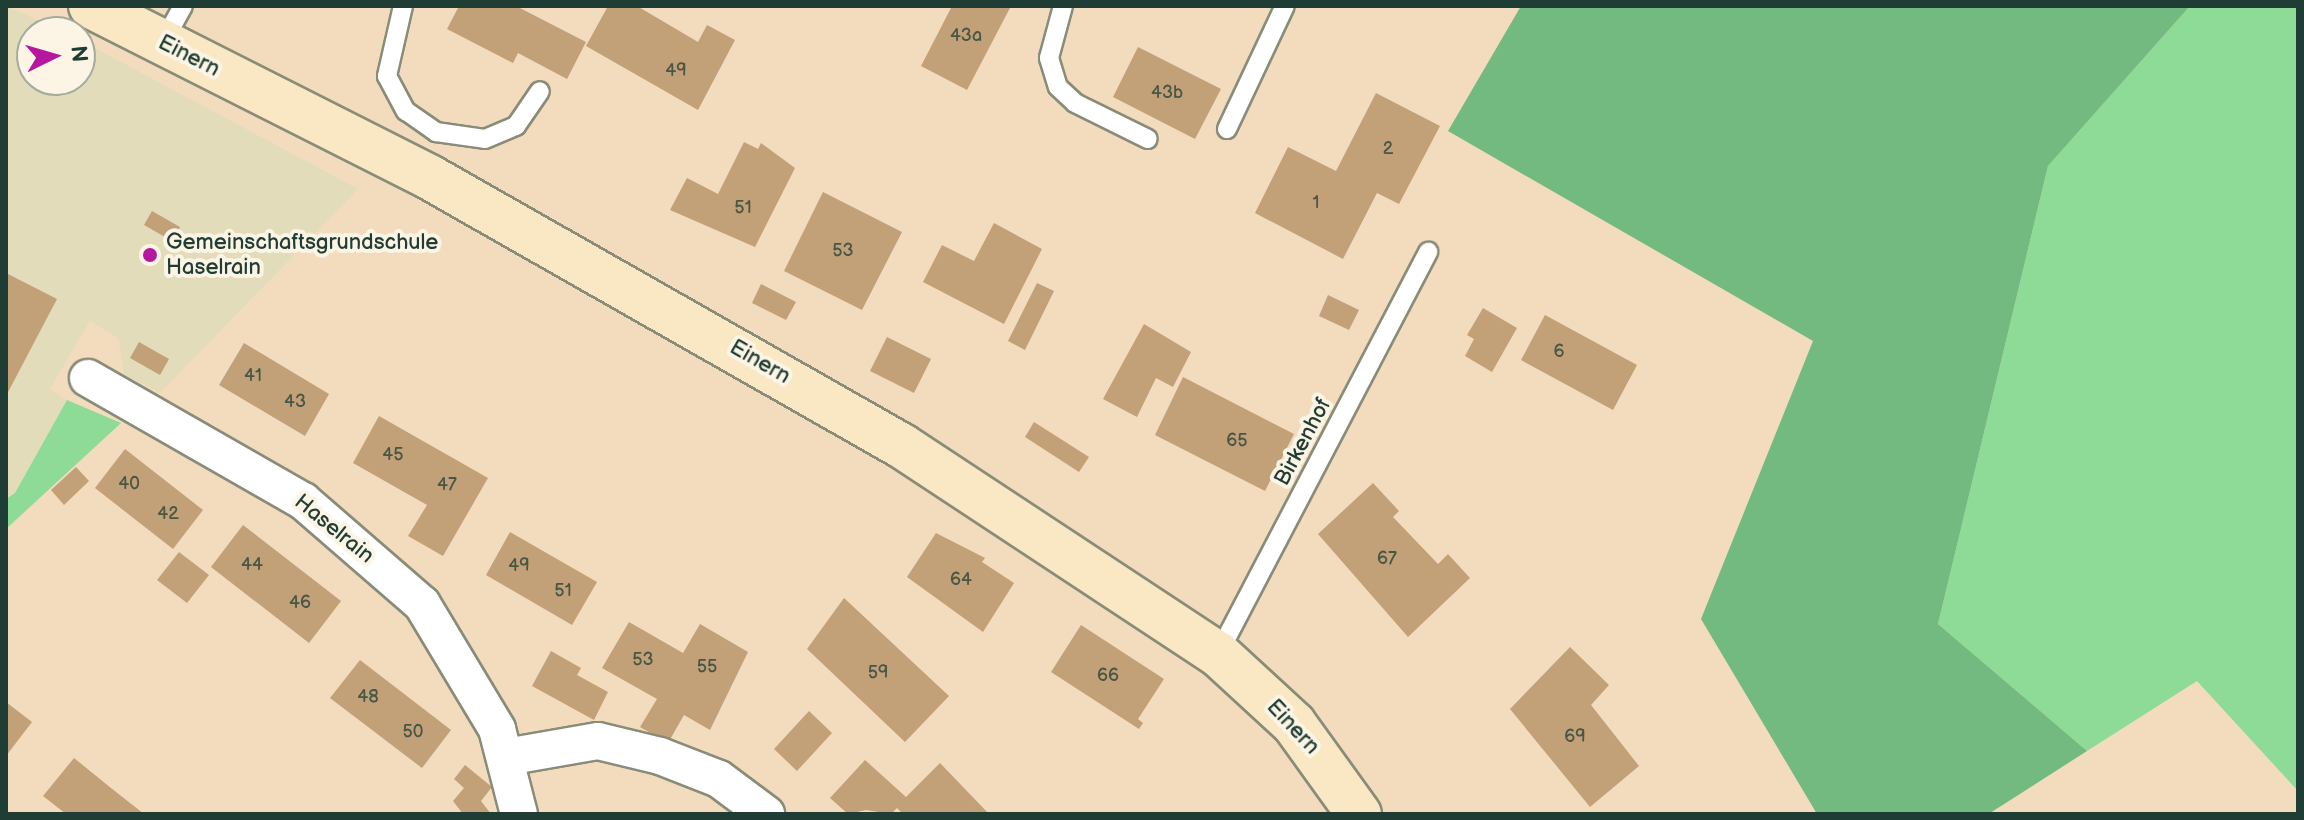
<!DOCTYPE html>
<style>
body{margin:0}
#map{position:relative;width:2304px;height:820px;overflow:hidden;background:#f2dcbd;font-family:"Balsamiq Sans",sans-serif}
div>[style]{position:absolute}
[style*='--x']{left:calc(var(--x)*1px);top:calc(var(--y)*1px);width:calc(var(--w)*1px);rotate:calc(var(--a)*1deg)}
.built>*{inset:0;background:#e2dcba}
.green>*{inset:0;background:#8eda97}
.forest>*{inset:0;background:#72ba80}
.building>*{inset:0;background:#c2a078}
.roads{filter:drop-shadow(2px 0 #888c78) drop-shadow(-2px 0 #888c78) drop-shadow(0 2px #888c78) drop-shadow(0 -2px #888c78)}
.lane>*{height:18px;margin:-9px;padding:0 9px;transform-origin:9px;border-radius:9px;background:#fff}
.street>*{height:36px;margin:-18px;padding:0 18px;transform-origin:18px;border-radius:18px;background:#fff}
.secondary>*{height:44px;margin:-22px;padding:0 22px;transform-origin:22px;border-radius:22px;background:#fae7c3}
.dots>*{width:22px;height:22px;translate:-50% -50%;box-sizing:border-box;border:4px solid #fcf5e5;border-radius:50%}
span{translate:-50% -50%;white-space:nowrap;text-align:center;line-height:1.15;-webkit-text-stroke:8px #fcf5e5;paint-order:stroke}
.number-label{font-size:18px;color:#485645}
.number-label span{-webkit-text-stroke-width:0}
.street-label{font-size:22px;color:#1f3d34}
.poi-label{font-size:22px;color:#1f3d34}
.left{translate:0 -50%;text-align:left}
.frame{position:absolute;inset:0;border:8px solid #1f3d34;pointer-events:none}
.north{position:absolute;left:16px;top:16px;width:80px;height:80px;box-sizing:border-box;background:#fcf5e5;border:2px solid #a4ab9e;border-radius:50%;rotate:85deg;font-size:22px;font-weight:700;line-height:32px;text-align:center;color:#1f3d34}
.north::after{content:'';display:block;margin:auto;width:28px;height:36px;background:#b5179e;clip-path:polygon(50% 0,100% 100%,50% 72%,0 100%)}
</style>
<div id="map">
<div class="built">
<div style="clip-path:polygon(6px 6px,64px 32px,32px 32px,32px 80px,80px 80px,80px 40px,358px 189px,160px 393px,124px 374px,118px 338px,90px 321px,50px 389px,67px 400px,15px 493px,6px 499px)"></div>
</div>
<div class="green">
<div style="clip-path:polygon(2190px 6px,2298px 6px,2298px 791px,2197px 681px,2087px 751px,1938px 624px,2048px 166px)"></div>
<div style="clip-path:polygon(67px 400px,121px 423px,6px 529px,6px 499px,15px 493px)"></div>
</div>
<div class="forest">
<div style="clip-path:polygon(1521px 6px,2190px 6px,2048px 166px,1938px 624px,2087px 751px,1990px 813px,1817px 814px,1701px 619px,1813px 341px,1448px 131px)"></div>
</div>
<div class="building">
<div style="clip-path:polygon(459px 6px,516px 6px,586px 42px,567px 79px,518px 53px,513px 63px,447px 29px)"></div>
<div style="clip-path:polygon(608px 6px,637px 6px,698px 42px,707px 25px,735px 40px,698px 110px,586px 46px)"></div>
<div style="clip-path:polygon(952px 6px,1011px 6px,967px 90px,921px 66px)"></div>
<div style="clip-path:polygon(1138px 47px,1221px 89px,1195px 139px,1113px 97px)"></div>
<div style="clip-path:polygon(1376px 93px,1440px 126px,1399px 204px,1377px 193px,1343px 259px,1255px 213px,1288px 147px,1336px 171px)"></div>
<div style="clip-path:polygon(744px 142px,758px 149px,761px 143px,795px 168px,755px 247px,670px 210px,687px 178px,718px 194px)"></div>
<div style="clip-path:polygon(823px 192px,902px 232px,862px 310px,784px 271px)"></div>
<div style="clip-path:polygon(152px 211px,180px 227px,172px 241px,144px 225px)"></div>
<div style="clip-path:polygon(994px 223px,1042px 249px,1004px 324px,923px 282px,942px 245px,974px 261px)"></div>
<div style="clip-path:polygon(6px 273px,57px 299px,6px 396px)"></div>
<div style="clip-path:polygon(1037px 283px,1054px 291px,1025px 350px,1008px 341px)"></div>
<div style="clip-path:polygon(761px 284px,796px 302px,786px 320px,752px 303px)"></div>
<div style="clip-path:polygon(1328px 295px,1359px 310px,1349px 330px,1319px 316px)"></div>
<div style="clip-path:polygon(1483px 308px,1517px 328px,1492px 372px,1465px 356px,1474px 339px,1467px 335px)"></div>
<div style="clip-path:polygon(1545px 315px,1637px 365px,1613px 410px,1521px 360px)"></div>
<div style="clip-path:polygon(1144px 324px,1191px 352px,1173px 387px,1156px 378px,1137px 417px,1103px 399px)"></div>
<div style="clip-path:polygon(887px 337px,931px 359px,914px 393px,870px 371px)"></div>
<div style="clip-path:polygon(139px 342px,169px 359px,160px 375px,130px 358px)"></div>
<div style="clip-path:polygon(244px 343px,329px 394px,305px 436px,219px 385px)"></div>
<div style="clip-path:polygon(1183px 377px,1294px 434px,1265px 491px,1155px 435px)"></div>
<div style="clip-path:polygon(379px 416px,488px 478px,443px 556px,408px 536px,427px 505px,353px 463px)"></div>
<div style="clip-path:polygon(1034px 422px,1089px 457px,1079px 472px,1025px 437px)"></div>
<div style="clip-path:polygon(125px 449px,203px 510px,173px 549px,95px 488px)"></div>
<div style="clip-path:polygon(76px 467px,89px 481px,64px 505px,51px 490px)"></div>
<div style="clip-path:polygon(1373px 483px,1399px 511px,1393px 517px,1438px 564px,1448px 554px,1470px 578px,1408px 637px,1318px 534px)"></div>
<div style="clip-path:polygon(243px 525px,341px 601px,309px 643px,211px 567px)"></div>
<div style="clip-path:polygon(510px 532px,597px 582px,572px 625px,486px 575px)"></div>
<div style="clip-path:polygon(936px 533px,985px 558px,982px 562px,1014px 583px,983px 632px,907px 577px)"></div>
<div style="clip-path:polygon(179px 552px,209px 575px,187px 603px,157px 580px)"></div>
<div style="clip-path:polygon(844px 598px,949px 696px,905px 742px,807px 649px)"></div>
<div style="clip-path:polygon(629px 622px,683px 653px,700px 624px,748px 652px,710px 730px,684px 715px,668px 743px,640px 727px,657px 699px,602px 668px)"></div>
<div style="clip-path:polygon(1081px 625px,1164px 679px,1138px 719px,1143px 723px,1139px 729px,1051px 672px)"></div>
<div style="clip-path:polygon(1570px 647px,1609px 685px,1591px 705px,1639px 766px,1590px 807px,1510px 709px)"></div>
<div style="clip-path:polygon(551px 651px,581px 668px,577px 675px,608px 692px,594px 720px,532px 686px)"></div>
<div style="clip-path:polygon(360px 660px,451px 730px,422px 768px,330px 698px)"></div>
<div style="clip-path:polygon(6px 702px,32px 722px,6px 756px)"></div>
<div style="clip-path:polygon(809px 711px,832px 733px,797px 771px,774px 749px)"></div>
<div style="clip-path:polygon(74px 758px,111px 788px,144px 814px,66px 814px,43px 796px)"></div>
<div style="clip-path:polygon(865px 760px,906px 797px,940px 763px,989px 814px,903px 814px,897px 808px,891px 814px,866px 810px,848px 814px,830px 798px)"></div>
<div style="clip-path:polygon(465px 765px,492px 787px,481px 801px,491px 814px,463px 814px,453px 801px,464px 788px,454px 779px)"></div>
</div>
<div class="roads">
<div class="lane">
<div style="--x:403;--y:6;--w:72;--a:102.9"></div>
<div style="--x:387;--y:76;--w:40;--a:62"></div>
<div style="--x:406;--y:111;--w:37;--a:35"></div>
<div style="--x:436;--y:132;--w:49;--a:8.1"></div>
<div style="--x:485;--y:139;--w:34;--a:-23"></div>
<div style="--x:516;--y:126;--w:42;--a:-55.6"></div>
<div style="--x:1063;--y:6;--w:54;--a:105.1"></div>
<div style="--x:1049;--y:58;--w:30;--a:73"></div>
<div style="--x:1058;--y:87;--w:23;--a:43"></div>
<div style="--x:1075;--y:103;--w:81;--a:26.3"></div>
<div style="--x:163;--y:42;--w:41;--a:-60.9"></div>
<div style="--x:1227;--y:129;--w:136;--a:-64.8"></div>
<div style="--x:1218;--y:654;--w:454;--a:-62.4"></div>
</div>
<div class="street">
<div style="--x:88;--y:378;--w:248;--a:29.8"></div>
<div style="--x:303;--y:501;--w:157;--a:40.9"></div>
<div style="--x:422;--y:604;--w:146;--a:59"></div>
<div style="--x:497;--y:729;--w:88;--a:75.5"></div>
<div style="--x:506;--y:757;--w:93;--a:-9.9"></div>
<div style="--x:598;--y:741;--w:64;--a:13.6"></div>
<div style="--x:660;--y:756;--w:63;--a:21.3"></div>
<div style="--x:719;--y:779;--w:59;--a:36.7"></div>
</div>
<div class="secondary">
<div style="--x:91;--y:6;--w:381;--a:26.8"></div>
<div style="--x:431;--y:178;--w:542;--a:29.64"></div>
<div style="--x:902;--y:446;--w:378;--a:33.4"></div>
<div style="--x:1218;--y:654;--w:103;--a:42.6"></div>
<div style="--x:1294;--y:724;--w:111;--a:54.2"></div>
</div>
</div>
<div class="dots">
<div style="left:150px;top:255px;background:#b5179e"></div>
</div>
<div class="number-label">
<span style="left:966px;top:36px">43a</span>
<span style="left:676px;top:71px">49</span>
<span style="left:1167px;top:93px">43b</span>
<span style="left:1388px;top:149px">2</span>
<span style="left:1316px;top:203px">1</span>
<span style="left:743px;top:208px">51</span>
<span style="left:843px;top:251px">53</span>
<span style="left:1559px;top:352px">6</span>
<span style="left:253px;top:376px">41</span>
<span style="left:295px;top:402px">43</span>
<span style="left:1237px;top:441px">65</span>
<span style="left:393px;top:455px">45</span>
<span style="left:129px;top:484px">40</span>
<span style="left:447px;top:485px">47</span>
<span style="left:168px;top:514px">42</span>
<span style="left:1387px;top:559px">67</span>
<span style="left:252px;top:565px">44</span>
<span style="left:519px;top:566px">49</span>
<span style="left:961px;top:580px">64</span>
<span style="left:563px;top:591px">51</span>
<span style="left:300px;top:603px">46</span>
<span style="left:643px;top:660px">53</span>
<span style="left:707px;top:667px">55</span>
<span style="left:878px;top:673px">59</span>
<span style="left:1108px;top:676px">66</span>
<span style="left:368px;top:697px">48</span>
<span style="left:413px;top:732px">50</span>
<span style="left:1575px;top:737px">69</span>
</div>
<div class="street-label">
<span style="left:189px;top:56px;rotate:27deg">Einern</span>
<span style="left:760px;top:362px;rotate:30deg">Einern</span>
<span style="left:1303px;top:442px;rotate:-62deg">Birkenhof</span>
<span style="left:334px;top:529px;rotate:39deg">Haselrain</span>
<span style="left:1293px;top:727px;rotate:47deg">Einern</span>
</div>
<div class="poi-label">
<span class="left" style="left:166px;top:255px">Gemeinschaftsgrundschule<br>Haselrain</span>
</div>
<div class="frame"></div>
<div class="north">N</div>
</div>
